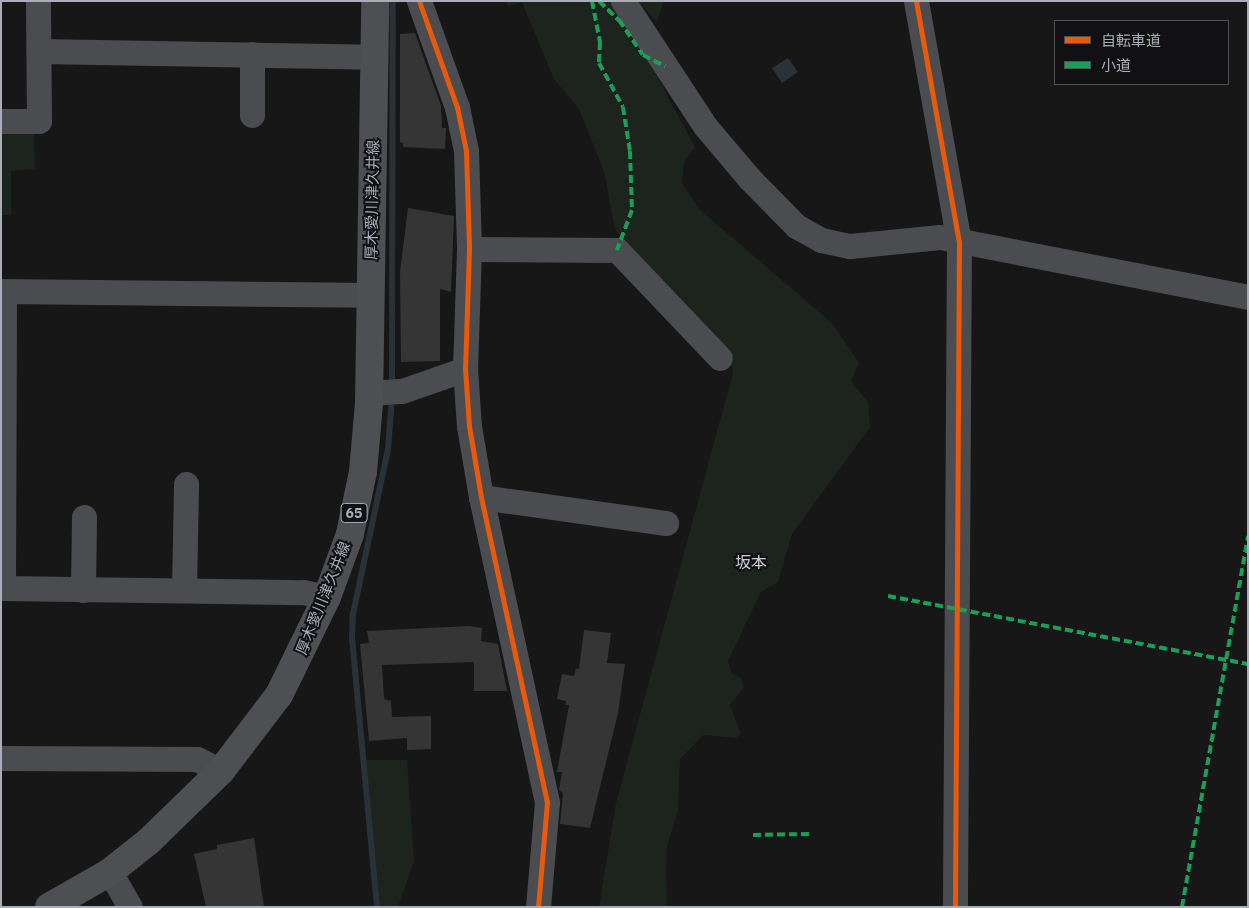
<!DOCTYPE html>
<meta charset="utf-8">
<style>
body{margin:0}
#map{position:relative;width:1249px;height:908px;overflow:hidden;background:#171717;font-family:"IBM Plex Sans","Noto Sans JP",sans-serif}
div>[style]{position:absolute}
[style*='--x']{left:calc(var(--x)*1px);top:calc(var(--y)*1px);width:calc(var(--w)*1px);rotate:calc(var(--a)*1deg)}
.green>*{inset:0;background:#1d241e}
.water>*{inset:0;background:#2a3239}
.stream>*{height:6px;margin:-3px;padding:0 3px;transform-origin:3px;border-radius:3px;background:#2a3239}
.building>*{inset:0;background:#353536}
.minor>*{height:25px;margin:-12.5px;padding:0 12.5px;transform-origin:12.5px;border-radius:12.5px;background:#4b4c50}
.major>*{height:28px;margin:-14px;padding:0 14px;transform-origin:14px;border-radius:14px;background:#4d4f52}
.quiet>*{height:4px;margin-top:-2px;transform-origin:0;background:repeating-linear-gradient(90deg,#1a9f57 0 8px,transparent 0 12px)}
.cycleway>*{height:5px;margin:-2.5px;padding:0 2.5px;transform-origin:2.5px;border-radius:2.5px;background:#e8590c}
span{translate:-50% -50%;white-space:nowrap;text-align:center;line-height:1.15;-webkit-text-stroke:4px #111113;paint-order:stroke}
.shield-label span{padding:1px 4px;background:#111113;border:1px solid;border-radius:4px;-webkit-text-stroke-width:0}
.shield-label{font-size:14px;color:#a8adb8;font-weight:700}
.street-label{font-size:15px;color:#a8adb8}
.neighbourhood-label{font-size:16px;color:#c9ccd4}
.frame{position:absolute;inset:0;border:2px solid #a8adb8;pointer-events:none}
.legend{position:absolute;left:1054px;top:20px;width:175px;height:65px;box-sizing:border-box;background:#111113;border:1px solid #4d4f55;margin:0;padding:6px 9px;list-style:none;font-size:15px;color:#a8adb8}
.legend li{display:flex;align-items:center;gap:10px;height:25px}
.legend b{width:25px;border:1px solid #4d4f55}
</style>
<div id="map">
<div class="green">
<div style="clip-path:polygon(506px 1px,630px 1px,636px 38px,695px 147px,684px 161px,682px 183px,699px 209px,832px 323px,859px 363px,851px 381px,868px 402px,870px 427px,792px 534px,778px 582px,761px 592px,728px 661px,732px 674px,741px 678px,744px 687px,730px 705px,741px 734px,736px 738px,703px 735px,680px 759px,678px 810px,666px 850px,667px 907px,599px 907px,616px 803px,733px 373px,731px 361px,665px 282px,638px 260px,615px 229px,604px 171px,579px 109px,554px 79px,522px 2px,508px 6px)"></div>
<div style="clip-path:polygon(638px 1px,664px 1px,657px 22px)"></div>
<div style="clip-path:polygon(1px 127px,34px 132px,35px 169px,11px 171px,11px 215px,1px 215px)"></div>
<div style="clip-path:polygon(366px 760px,407px 760px,414px 861px,398px 907px,380px 907px)"></div>
</div>
<div class="water">
<div style="clip-path:polygon(788px 58px,798px 72px,782px 83px,772px 68px)"></div>
</div>
<div class="stream">
<div style="--x:392;--y:387;--w:386;--a:-89.9"></div>
<div style="--x:377;--y:907;--w:270;--a:-95.3"></div>
<div style="--x:352;--y:638;--w:24;--a:-88"></div>
<div style="--x:353;--y:614;--w:169;--a:-78"></div>
<div style="--x:388;--y:449;--w:52;--a:-85.6"></div>
</div>
<div class="building">
<div style="clip-path:polygon(415px 33px,441px 106px,442px 128px,446px 128px,445px 149px,403px 147px,403px 143px,400px 142px,400px 34px)"></div>
<div style="clip-path:polygon(408px 208px,454px 216px,451px 292px,440px 289px,440px 361px,401px 362px,400px 272px)"></div>
<div style="clip-path:polygon(469px 626px,482px 628px,481px 641px,498px 644px,507px 691px,474px 691px,474px 662px,382px 665px,384px 699px,391px 701px,392px 717px,431px 716px,431px 749px,407px 750px,407px 738px,369px 741px,360px 644px,369px 643px,367px 631px)"></div>
<div style="clip-path:polygon(584px 630px,611px 633px,607px 663px,625px 664px,618px 713px,590px 828px,560px 824px,563px 793px,559px 790px,562px 772px,557px 772px,569px 705px,565px 705px,566px 701px,557px 699px,562px 674px,574px 676px,576px 668px,579px 669px)"></div>
<div style="clip-path:polygon(254px 838px,264px 907px,206px 907px,194px 854px,217px 849px,217px 845px)"></div>
</div>
<div class="minor">
<div style="--x:419;--y:1;--w:113;--a:70.3"></div>
<div style="--x:457;--y:107;--w:45;--a:78.4"></div>
<div style="--x:466;--y:151;--w:98;--a:88.2"></div>
<div style="--x:469;--y:249;--w:120;--a:91.9"></div>
<div style="--x:465;--y:369;--w:57;--a:86"></div>
<div style="--x:469;--y:426;--w:72;--a:80.4"></div>
<div style="--x:481;--y:497;--w:312;--a:77.8"></div>
<div style="--x:547;--y:802;--w:105;--a:94.9"></div>
<div style="--x:623;--y:1;--w:149;--a:56.7"></div>
<div style="--x:705;--y:126;--w:68;--a:49.8"></div>
<div style="--x:749;--y:178;--w:67;--a:45.6"></div>
<div style="--x:796;--y:226;--w:29;--a:29"></div>
<div style="--x:821;--y:240;--w:30;--a:12"></div>
<div style="--x:850;--y:246;--w:90;--a:-5.7"></div>
<div style="--x:940;--y:237;--w:314;--a:11"></div>
<div style="--x:916;--y:1;--w:246;--a:79.9"></div>
<div style="--x:959;--y:243;--w:664;--a:90.35"></div>
<div style="--x:39;--y:51;--w:335;--a:1"></div>
<div style="--x:252;--y:115;--w:61;--a:-90"></div>
<div style="--x:1;--y:121;--w:38;--a:0"></div>
<div style="--x:39;--y:121;--w:120;--a:-90.5"></div>
<div style="--x:469;--y:249;--w:148;--a:0.4"></div>
<div style="--x:617;--y:250;--w:149;--a:46.4"></div>
<div style="--x:1;--y:291;--w:370;--a:0.6"></div>
<div style="--x:370;--y:393;--w:32;--a:-4"></div>
<div style="--x:402;--y:391;--w:67;--a:-19.2"></div>
<div style="--x:481;--y:497;--w:187;--a:8"></div>
<div style="--x:1;--y:588;--w:302;--a:0.8"></div>
<div style="--x:303;--y:592;--w:25;--a:12"></div>
<div style="--x:3;--y:588;--w:296;--a:-89.8"></div>
<div style="--x:83;--y:590;--w:73;--a:-89.2"></div>
<div style="--x:184;--y:590;--w:106;--a:-88.9"></div>
<div style="--x:1;--y:758;--w:196;--a:0.3"></div>
<div style="--x:197;--y:759;--w:27;--a:27"></div>
<div style="--x:110;--y:872;--w:40;--a:60.3"></div>
</div>
<div class="major">
<div style="--x:49;--y:907;--w:70;--a:-29.8"></div>
<div style="--x:110;--y:872;--w:50;--a:-38.5"></div>
<div style="--x:149;--y:841;--w:100;--a:-44.2"></div>
<div style="--x:221;--y:771;--w:96;--a:-52.7"></div>
<div style="--x:279;--y:695;--w:109;--a:-63.9"></div>
<div style="--x:327;--y:597;--w:67;--a:-69.9"></div>
<div style="--x:350;--y:534;--w:63;--a:-78.2"></div>
<div style="--x:363;--y:472;--w:69;--a:-85"></div>
<div style="--x:369;--y:403;--w:402;--a:-89.1"></div>
</div>
<div class="quiet">
<div style="--x:592;--y:1;--w:42;--a:79"></div>
<div style="--x:600;--y:42;--w:21;--a:93"></div>
<div style="--x:599;--y:63;--w:50;--a:61.4"></div>
<div style="--x:623;--y:107;--w:45;--a:81"></div>
<div style="--x:630;--y:151;--w:59;--a:88.1"></div>
<div style="--x:632;--y:210;--w:43;--a:110.6"></div>
<div style="--x:599;--y:1;--w:28;--a:44"></div>
<div style="--x:619;--y:20;--w:42;--a:55.6"></div>
<div style="--x:643;--y:55;--w:25;--a:27"></div>
<div style="--x:888;--y:596;--w:366;--a:10.7"></div>
<div style="--x:753;--y:835;--w:57;--a:-1"></div>
<div style="--x:1182;--y:907;--w:377;--a:-79.9"></div>
</div>
<div class="cycleway">
<div style="--x:419;--y:1;--w:113;--a:70.3"></div>
<div style="--x:457;--y:107;--w:45;--a:78.4"></div>
<div style="--x:466;--y:151;--w:98;--a:88.2"></div>
<div style="--x:469;--y:249;--w:120;--a:91.9"></div>
<div style="--x:465;--y:369;--w:57;--a:86"></div>
<div style="--x:469;--y:426;--w:72;--a:80.4"></div>
<div style="--x:481;--y:497;--w:312;--a:77.8"></div>
<div style="--x:547;--y:802;--w:105;--a:94.9"></div>
<div style="--x:916;--y:1;--w:246;--a:79.9"></div>
<div style="--x:959;--y:243;--w:664;--a:90.35"></div>
</div>
<div class="shield-label">
<span style="left:354px;top:513px">65</span>
</div>
<div class="street-label">
<span style="left:372px;top:200px;rotate:-89deg">厚木愛川津久井線</span>
<span style="left:323px;top:598px;rotate:-68deg">厚木愛川津久井線</span>
</div>
<div class="neighbourhood-label">
<span style="left:751px;top:562px">坂本</span>
</div>
<div class="frame"></div>
<ul class="legend">
<li><b style="height:6px;background:#e8590c"></b>自転車道</li>
<li><b style="height:6px;background:#1a9f57"></b>小道</li>
</ul>
</div>
